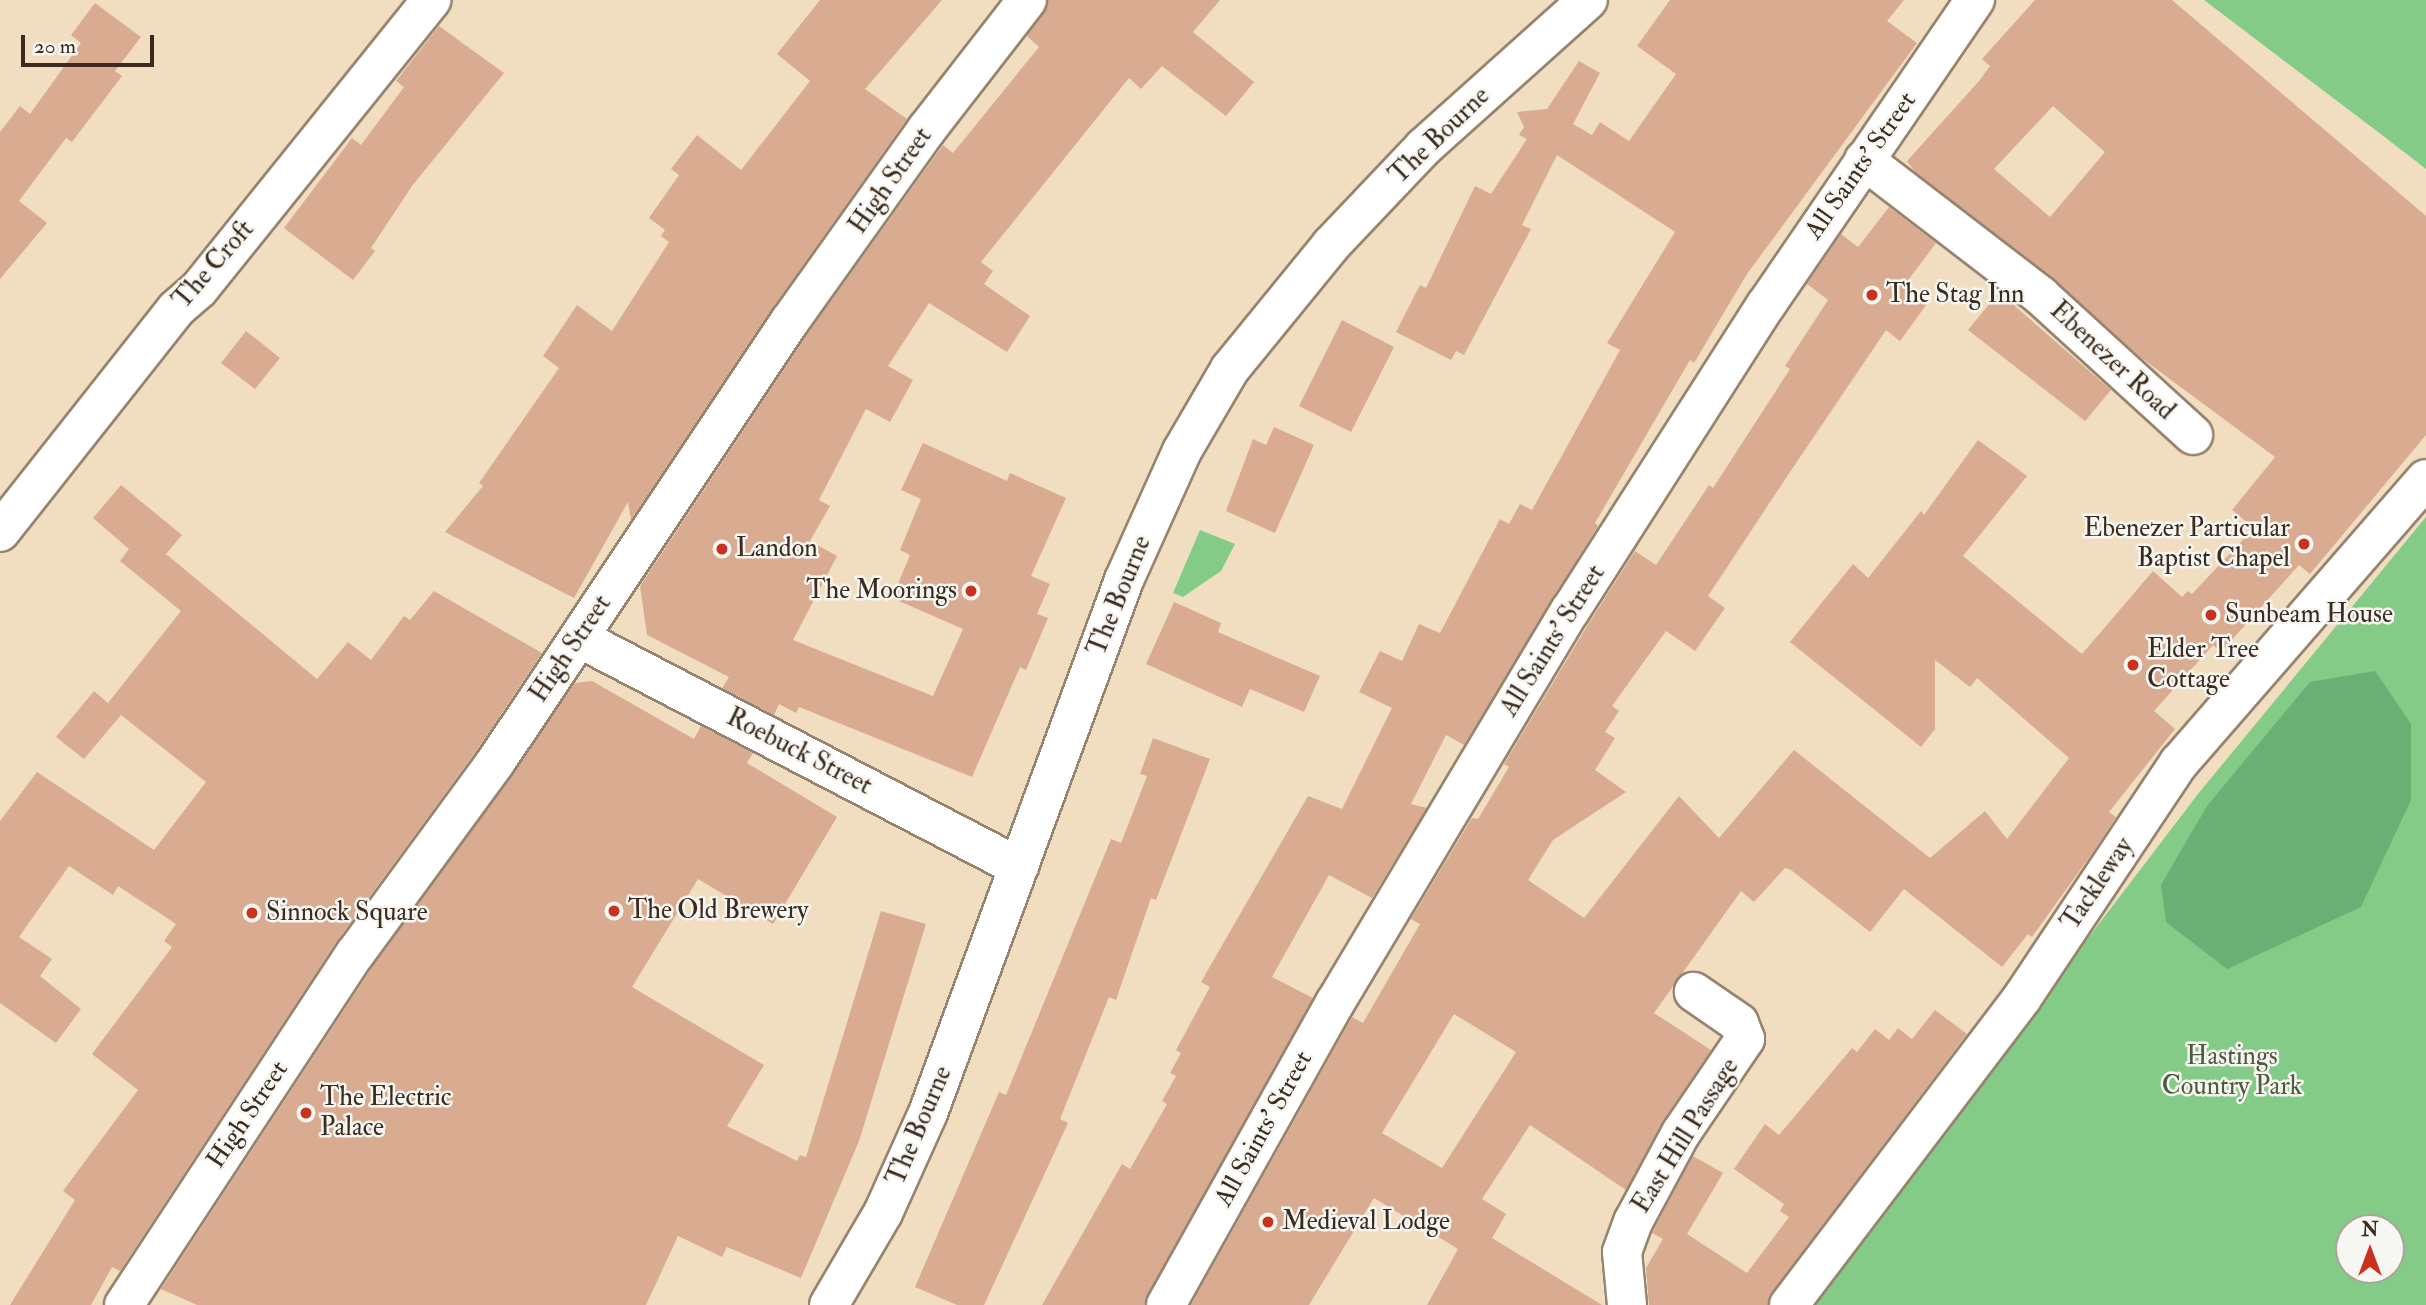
<!DOCTYPE html>
<style>
body{margin:0}
#map{position:relative;width:2426px;height:1305px;overflow:hidden;background:#f1dec0;font-family:"IM FELL Double Pica",serif}
div>[style]{position:absolute}
[style*='--x']{left:calc(var(--x)*1px);top:calc(var(--y)*1px);width:calc(var(--w)*1px);rotate:calc(var(--a)*1deg)}
.green>*{inset:0;background:#83cb87}
.forest>*{inset:0;background:#6aaf74}
.building>*{inset:0;background:#d9ac92}
.roads{filter:drop-shadow(2px 0 #96846f) drop-shadow(-2px 0 #96846f) drop-shadow(0 2px #96846f) drop-shadow(0 -2px #96846f)}
.street>*{height:38px;margin:-19px;padding:0 19px;transform-origin:19px;border-radius:19px;background:#fff}
.highway>*{height:38px;margin:-19px;padding:0 19px;transform-origin:19px;border-radius:19px;background:#fff}
.dots>*{width:19px;height:19px;translate:-50% -50%;box-sizing:border-box;border:4px solid #f6f6f2;border-radius:50%}
span{translate:-50% -50%;white-space:nowrap;text-align:center;line-height:1.15;-webkit-text-stroke:5px #f6f6f2;paint-order:stroke}
.street-label{font-size:26px;color:#3b2a1e}
.poi-label{font-size:26px;color:#3b2a1e}
.left{translate:0 -50%;text-align:left}
.right{translate:-100% -50%;text-align:right}
.park-label{font-size:26px;color:#515a3e}
.north{position:absolute;left:2335px;top:1214px;width:70px;height:70px;box-sizing:border-box;background:#f6f6f2;border:2px solid #aba49d;border-radius:50%;rotate:0deg;font-size:19px;font-weight:700;line-height:28px;text-align:center;color:#3b2a1e}
.north::after{content:'';display:block;margin:auto;width:24px;height:32px;background:#c8321e;clip-path:polygon(50% 0,100% 100%,50% 72%,0 100%)}
.scale{position:absolute;left:21px;top:35px;width:133px;height:32px;box-sizing:border-box;border:4px solid #3b2a1e;border-top:0;padding-left:9px;font-size:21px;line-height:24px;white-space:nowrap;color:#3b2a1e;-webkit-text-stroke:5px #f6f6f2;paint-order:stroke}
</style>
<div id="map">
<div class="green">
<div style="clip-path:polygon(2204px 0,2426px 0,2426px 169px,2382px 135px)"></div>
<div style="clip-path:polygon(evenodd,2426px 517px,2426px 1305px,1808px 1305px,2198px 794px,2426px 517px,2349px 1228px,2391px 1228px,2391px 1270px,2349px 1270px,2349px 1228px)"></div>
<div style="clip-path:polygon(1200px 530px,1235px 544px,1221px 571px,1183px 597px,1173px 593px)"></div>
</div>
<div class="forest">
<div style="clip-path:polygon(2375px 671px,2411px 724px,2411px 800px,2361px 907px,2227px 969px,2166px 922px,2161px 885px,2207px 806px,2310px 682px)"></div>
</div>
<div class="building">
<div style="clip-path:polygon(820px 0,942px 0,865px 89px,907px 119px,772px 309px,631px 520px,628px 502px,574px 598px,445px 532px,483px 486px,479px 483px,559px 368px,543px 356px,577px 305px,612px 331px,669px 242px,661px 236px,665px 230px,649px 218px,679px 175px,671px 169px,697px 135px,741px 170px,810px 81px,777px 54px)"></div>
<div style="clip-path:polygon(1048px 0,1220px 0,1193px 32px,1254px 82px,1226px 116px,1162px 66px,1141px 89px,1129px 78px,981px 262px,993px 271px,984px 284px,1030px 316px,1007px 352px,929px 303px,888px 366px,913px 380px,890px 422px,866px 409px,819px 500px,830px 506px,810px 541px,837px 556px,793px 640px,933px 696px,963px 629px,892px 598px,910px 555px,900px 550px,921px 499px,901px 490px,923px 443px,1007px 481px,1010px 473px,1066px 498px,1031px 576px,1050px 584px,1037px 614px,1048px 618px,1026px 670px,1020px 667px,972px 777px,799px 707px,796px 713px,779px 704px,774px 715px,722px 688px,729px 677px,647px 635px,640px 586px,808px 333px,943px 145px,953px 153px,1039px 47px,1027px 36px)"></div>
<div style="clip-path:polygon(1670px 0,1904px 0,1887px 21px,1917px 43px,1747px 274px,1694px 363px,1690px 360px,1595px 523px,1598px 526px,1464px 745px,1446px 735px,1411px 804px,1427px 808px,1372px 898px,1329px 875px,1272px 977px,1313px 998px,1144px 1305px,1042px 1305px,1122px 1164px,1130px 1169px,1167px 1104px,1162px 1101px,1176px 1076px,1170px 1073px,1181px 1053px,1176px 1050px,1210px 987px,1201px 982px,1308px 796px,1342px 809px,1392px 708px,1359px 692px,1380px 651px,1402px 661px,1419px 624px,1440px 633px,1500px 519px,1509px 524px,1520px 504px,1532px 510px,1620px 350px,1607px 343px,1675px 232px,1557px 155px,1522px 225px,1531px 229px,1464px 355px,1456px 351px,1451px 360px,1396px 332px,1420px 285px,1426px 288px,1475px 186px,1491px 194px,1527px 139px,1519px 135px,1524px 127px,1517px 112px,1547px 109px,1579px 61px,1600px 73px,1573px 124px,1592px 135px,1600px 122px,1629px 141px,1676px 74px,1637px 46px)"></div>
<div style="clip-path:polygon(evenodd,2035px 0,2172px 0,2426px 216px,2426px 435px,2310px 574px,2299px 565px,2221px 652px,2213px 645px,2154px 711px,2175px 729px,2109px 812px,2116px 817px,2093px 852px,2032px 937px,2028px 934px,2002px 967px,1904px 889px,1870px 932px,1791px 870px,1785px 868px,1754px 902px,1741px 891px,1654px 1013px,1711px 1050px,1663px 1121px,1626px 1190px,1530px 1125px,1482px 1199px,1506px 1214px,1492px 1238px,1602px 1305px,1427px 1305px,1458px 1249px,1374px 1198px,1309px 1305px,1191px 1305px,1352px 1017px,1363px 1023px,1420px 924px,1411px 919px,1472px 818px,1478px 819px,1509px 767px,1504px 764px,1589px 623px,1635px 551px,1656px 565px,1709px 485px,1713px 488px,1790px 369px,1785px 366px,1828px 300px,1807px 284px,1841px 234px,1858px 247px,1889px 207px,1936px 243px,1906px 283px,1929px 301px,1900px 341px,1886px 330px,1788px 475px,1708px 596px,1725px 608px,1695px 651px,1666px 631px,1612px 706px,1619px 711px,1605px 732px,1615px 738px,1595px 770px,1626px 792px,1553px 840px,1528px 880px,1584px 918px,1679px 796px,1719px 838px,1794px 750px,1930px 858px,1985px 811px,2007px 839px,2069px 758px,1977px 678px,1970px 687px,1935px 660px,1935px 729px,1921px 747px,1790px 642px,1853px 564px,1868px 578px,1921px 511px,1924px 515px,1978px 440px,2027px 476px,1963px 556px,2082px 654px,2153px 571px,2182px 597px,2188px 591px,2192px 594px,2254px 528px,2232px 510px,2275px 457px,2140px 357px,2054px 279px,1915px 172px,1907px 161px,1979px 81px,1990px 66px,1982px 59px,2035px 0,2053px 106px,2105px 152px,2050px 217px,1994px 169px,2053px 106px,2035px 0,1454px 1014px,1516px 1052px,1442px 1168px,1382px 1133px,1454px 1014px)"></div>
<div style="clip-path:polygon(95px 3px,141px 37px,115px 71px,122px 76px,72px 142px,66px 138px,19px 201px,47px 223px,0 279px,0 132px,20px 106px,30px 114px,81px 43px,71px 35px)"></div>
<div style="clip-path:polygon(439px 26px,504px 73px,412px 186px,371px 248px,375px 251px,353px 280px,284px 228px,352px 138px,361px 145px,404px 87px,396px 81px)"></div>
<div style="clip-path:polygon(1999px 292px,2111px 390px,2085px 421px,1968px 330px)"></div>
<div style="clip-path:polygon(1342px 320px,1394px 347px,1351px 432px,1299px 406px)"></div>
<div style="clip-path:polygon(246px 331px,280px 358px,255px 389px,221px 363px)"></div>
<div style="clip-path:polygon(1274px 427px,1314px 445px,1275px 533px,1226px 511px,1253px 439px,1266px 445px)"></div>
<div style="clip-path:polygon(121px 485px,182px 535px,166px 554px,317px 679px,348px 642px,371px 660px,404px 616px,410px 620px,434px 591px,542px 653px,477px 750px,337px 941px,120px 1271px,112px 1267px,91px 1305px,10px 1305px,75px 1200px,63px 1191px,138px 1090px,92px 1054px,172px 947px,164px 941px,176px 924px,118px 886px,113px 895px,69px 866px,19px 937px,52px 959px,40px 976px,81px 1009px,56px 1043px,0 1003px,0 821px,37px 772px,154px 850px,206px 782px,121px 715px,84px 759px,56px 737px,94px 691px,108px 703px,181px 611px,120px 561px,129px 549px,93px 518px)"></div>
<div style="clip-path:polygon(1174px 602px,1221px 623px,1218px 632px,1320px 676px,1304px 712px,1250px 689px,1242px 707px,1146px 664px)"></div>
<div style="clip-path:polygon(592px 681px,694px 739px,701px 726px,753px 753px,747px 763px,837px 817px,773px 924px,698px 879px,632px 987px,764px 1065px,727px 1126px,797px 1161px,800px 1155px,806px 1157px,881px 911px,926px 924px,859px 1141px,801px 1278px,727px 1247px,722px 1257px,678px 1236px,646px 1305px,197px 1305px,161px 1289px,373px 966px,575px 683px)"></div>
<div style="clip-path:polygon(1153px 738px,1210px 759px,1156px 900px,1151px 898px,1116px 1000px,1109px 997px,1060px 1119px,1068px 1123px,984px 1305px,957px 1305px,915px 1287px,999px 1092px,1006px 1095px,1111px 839px,1121px 843px,1147px 776px,1140px 774px)"></div>
<div style="clip-path:polygon(1935px 1010px,1967px 1034px,1772px 1292px,1768px 1305px,1649px 1305px,1646px 1268px,1663px 1239px,1652px 1233px,1693px 1156px,1723px 1173px,1687px 1234px,1747px 1273px,1789px 1217px,1780px 1211px,1784px 1204px,1734px 1169px,1765px 1124px,1779px 1135px,1852px 1048px,1857px 1052px,1875px 1029px,1889px 1040px,1898px 1028px,1912px 1039px)"></div>
</div>
<div class="roads">
<div class="street">
<div style="--x:1864;--y:160;--w:223;--a:37.5"></div>
<div style="--x:2041;--y:296;--w:206;--a:42.4"></div>
<div style="--x:0;--y:532;--w:284;--a:-51.7"></div>
<div style="--x:176;--y:309;--w:30;--a:-41"></div>
<div style="--x:199;--y:289;--w:371;--a:-51.2"></div>
<div style="--x:579;--y:638;--w:496;--a:27.5"></div>
<div style="--x:124;--y:1305;--w:420;--a:-56.7"></div>
<div style="--x:355;--y:954;--w:237;--a:-53.8"></div>
<div style="--x:495;--y:763;--w:531;--a:-56.28"></div>
<div style="--x:790;--y:321;--w:236;--a:-54.5"></div>
<div style="--x:927;--y:129;--w:163;--a:-52.2"></div>
<div style="--x:1166;--y:1305;--w:346;--a:-60.8"></div>
<div style="--x:1335;--y:1003;--w:457;--a:-59.1"></div>
<div style="--x:1570;--y:611;--w:363;--a:-57.4"></div>
<div style="--x:1766;--y:305;--w:370;--a:-55.6"></div>
<div style="--x:1627;--y:1305;--w:53;--a:-95.4"></div>
<div style="--x:1622;--y:1252;--w:32;--a:-70"></div>
<div style="--x:1633;--y:1222;--w:101;--a:-61.7"></div>
<div style="--x:1681;--y:1133;--w:114;--a:-55.8"></div>
<div style="--x:1745;--y:1039;--w:17;--a:-111"></div>
<div style="--x:1739;--y:1023;--w:55;--a:-145.4"></div>
<div style="--x:1789;--y:1305;--w:385;--a:-52.8"></div>
<div style="--x:2022;--y:998;--w:283;--a:-56.3"></div>
<div style="--x:2179;--y:763;--w:376;--a:-49"></div>
</div>
<div class="highway">
<div style="--x:829;--y:1305;--w:107;--a:-59.6"></div>
<div style="--x:883;--y:1213;--w:110;--a:-65.8"></div>
<div style="--x:928;--y:1113;--w:568;--a:-69.81"></div>
<div style="--x:1124;--y:580;--w:141;--a:-65.8"></div>
<div style="--x:1182;--y:451;--w:95;--a:-59.7"></div>
<div style="--x:1230;--y:369;--w:160;--a:-50.8"></div>
<div style="--x:1331;--y:245;--w:135;--a:-46.5"></div>
<div style="--x:1424;--y:147;--w:220;--a:-41.9"></div>
</div>
</div>
<div class="dots">
<div style="left:1872px;top:295px;background:#c8321e"></div>
<div style="left:2304px;top:544px;background:#c8321e"></div>
<div style="left:722px;top:549px;background:#c8321e"></div>
<div style="left:971px;top:591px;background:#c8321e"></div>
<div style="left:2211px;top:615px;background:#c8321e"></div>
<div style="left:2133px;top:665px;background:#c8321e"></div>
<div style="left:614px;top:911px;background:#c8321e"></div>
<div style="left:252px;top:913px;background:#c8321e"></div>
<div style="left:306px;top:1113px;background:#c8321e"></div>
<div style="left:1268px;top:1222px;background:#c8321e"></div>
</div>
<div class="street-label">
<span style="left:1440px;top:136px;rotate:-44deg">The Bourne</span>
<span style="left:1861px;top:166px;rotate:-55deg">All Saints' Street</span>
<span style="left:891px;top:181px;rotate:-55deg">High Street</span>
<span style="left:214px;top:265px;rotate:-49deg">The Croft</span>
<span style="left:2112px;top:361px;rotate:43deg">Ebenezer Road</span>
<span style="left:1120px;top:596px;rotate:-68deg">The Bourne</span>
<span style="left:1553px;top:641px;rotate:-58deg">All Saints' Street</span>
<span style="left:571px;top:649px;rotate:-56deg">High Street</span>
<span style="left:799px;top:752px;rotate:27deg">Roebuck Street</span>
<span style="left:2098px;top:884px;rotate:-56deg">Tackleway</span>
<span style="left:248px;top:1115px;rotate:-56deg">High Street</span>
<span style="left:920px;top:1126px;rotate:-67deg">The Bourne</span>
<span style="left:1264px;top:1129px;rotate:-61deg">All Saints' Street</span>
<span style="left:1686px;top:1136px;rotate:-58deg">East Hill Passage</span>
</div>
<div class="poi-label">
<span class="left" style="left:1886px;top:295px">The Stag Inn</span>
<span class="right" style="left:2290px;top:544px">Ebenezer Particular<br>Baptist Chapel</span>
<span class="left" style="left:736px;top:549px">Landon</span>
<span class="right" style="left:957px;top:591px">The Moorings</span>
<span class="left" style="left:2225px;top:615px">Sunbeam House</span>
<span class="left" style="left:2147px;top:665px">Elder Tree<br>Cottage</span>
<span class="left" style="left:628px;top:911px">The Old Brewery</span>
<span class="left" style="left:266px;top:913px">Sinnock Square</span>
<span class="left" style="left:320px;top:1113px">The Electric<br>Palace</span>
<span class="left" style="left:1282px;top:1222px">Medieval Lodge</span>
</div>
<div class="park-label">
<span style="left:2232px;top:1072px">Hastings<br>Country Park</span>
</div>
<div class="north">N</div>
<div class="scale">20 m</div>
</div>
